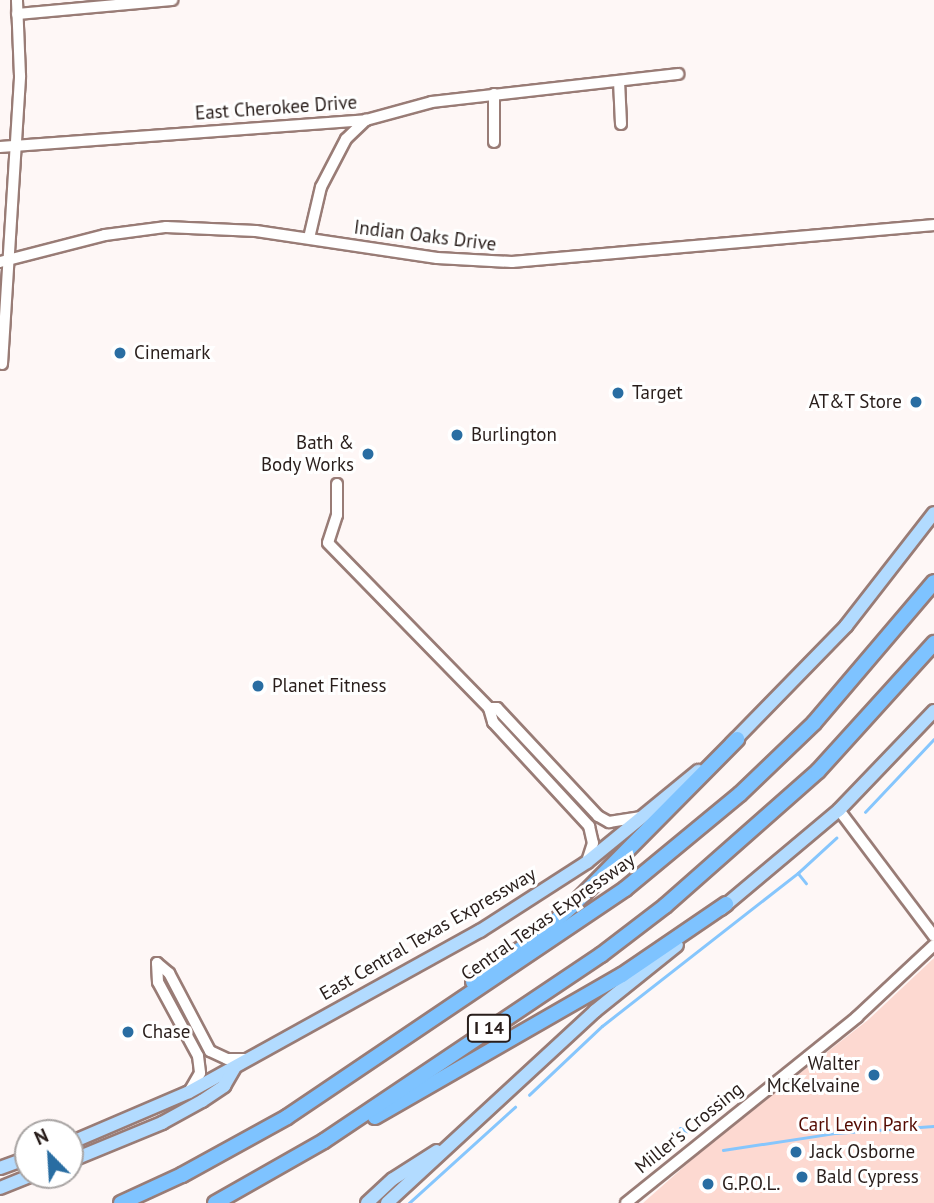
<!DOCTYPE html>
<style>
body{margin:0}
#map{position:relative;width:934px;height:1203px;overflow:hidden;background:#fef7f6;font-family:"PT Sans",sans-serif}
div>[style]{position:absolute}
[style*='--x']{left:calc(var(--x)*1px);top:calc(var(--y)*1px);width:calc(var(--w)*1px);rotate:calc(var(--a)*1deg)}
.green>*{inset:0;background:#fdd9d1}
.stream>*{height:2.5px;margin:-1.25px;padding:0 1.25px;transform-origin:1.25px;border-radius:1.25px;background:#86c6fd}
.roads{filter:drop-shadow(2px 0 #997c76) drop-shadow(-2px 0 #997c76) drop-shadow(0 2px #997c76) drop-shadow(0 -2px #997c76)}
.minor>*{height:10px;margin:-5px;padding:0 5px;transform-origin:5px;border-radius:5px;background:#fff}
.major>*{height:12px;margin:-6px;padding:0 6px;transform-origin:6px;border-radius:6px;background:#b2dbff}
.highway>*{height:14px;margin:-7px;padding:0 7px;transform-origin:7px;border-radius:7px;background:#7ec3ff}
.dots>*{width:19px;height:19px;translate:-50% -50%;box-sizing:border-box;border:4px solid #fff;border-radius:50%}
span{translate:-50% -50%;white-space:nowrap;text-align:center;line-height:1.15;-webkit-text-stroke:6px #fff;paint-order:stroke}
.shield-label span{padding:2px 5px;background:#fff;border:2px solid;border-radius:5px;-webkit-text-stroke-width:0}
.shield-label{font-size:18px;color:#291e1b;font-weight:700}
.street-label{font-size:19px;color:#291e1b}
.poi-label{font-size:19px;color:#291e1b}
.left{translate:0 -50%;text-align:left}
.right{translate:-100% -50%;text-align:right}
.park-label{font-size:19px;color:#530a01}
.north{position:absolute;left:14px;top:1119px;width:70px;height:70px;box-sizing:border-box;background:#fff;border:2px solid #a9a5a4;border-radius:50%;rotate:336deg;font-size:19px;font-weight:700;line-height:28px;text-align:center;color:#291e1b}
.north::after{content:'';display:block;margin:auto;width:24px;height:32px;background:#296da2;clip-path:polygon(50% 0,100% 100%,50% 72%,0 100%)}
</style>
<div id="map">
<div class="green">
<div style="clip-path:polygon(934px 958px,934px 1203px,643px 1203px,713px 1141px,868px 1020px)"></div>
</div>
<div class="stream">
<div style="--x:865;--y:812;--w:100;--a:-46.6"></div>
<div style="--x:798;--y:873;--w:13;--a:51"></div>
<div style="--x:529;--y:1095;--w:100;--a:-43.4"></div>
<div style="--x:602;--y:1026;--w:249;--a:-38"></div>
<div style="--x:798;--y:873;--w:52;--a:-42.6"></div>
<div style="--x:680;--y:1128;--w:8;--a:23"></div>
<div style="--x:723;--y:1150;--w:114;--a:-8.6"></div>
<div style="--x:836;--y:1133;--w:98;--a:-4.1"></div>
<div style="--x:409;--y:1203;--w:143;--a:-42.2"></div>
</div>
<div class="roads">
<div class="minor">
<div style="--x:17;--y:14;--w:156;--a:-5.2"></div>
<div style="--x:619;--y:81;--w:43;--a:87.3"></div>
<div style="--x:494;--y:94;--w:48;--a:90"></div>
<div style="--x:0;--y:147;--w:367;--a:-4.2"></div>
<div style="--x:366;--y:120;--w:68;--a:-15.3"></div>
<div style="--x:432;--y:102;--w:248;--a:-6.5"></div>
<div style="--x:309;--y:238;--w:52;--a:-76.8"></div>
<div style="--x:321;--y:187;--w:54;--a:-62.5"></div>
<div style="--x:346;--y:139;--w:28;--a:-44"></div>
<div style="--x:0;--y:262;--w:108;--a:-14.4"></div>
<div style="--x:105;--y:235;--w:62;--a:-7.5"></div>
<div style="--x:166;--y:227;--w:90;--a:2.5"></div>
<div style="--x:256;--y:231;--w:183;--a:8.5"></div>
<div style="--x:437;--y:258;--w:75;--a:3.1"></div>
<div style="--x:512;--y:262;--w:424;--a:-5"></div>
<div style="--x:2;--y:364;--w:289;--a:-86.4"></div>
<div style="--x:20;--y:76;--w:76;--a:-92.3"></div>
<div style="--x:337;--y:484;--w:31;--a:90"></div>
<div style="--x:337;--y:515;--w:29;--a:108"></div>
<div style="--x:328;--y:543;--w:231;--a:45.7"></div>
<div style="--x:489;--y:708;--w:15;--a:74"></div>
<div style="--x:493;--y:722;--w:142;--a:47.3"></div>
<div style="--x:589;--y:826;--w:17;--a:77"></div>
<div style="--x:593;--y:843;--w:20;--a:108"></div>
<div style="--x:489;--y:708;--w:8;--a:0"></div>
<div style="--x:497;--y:708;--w:148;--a:46.9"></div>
<div style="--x:598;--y:816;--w:13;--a:29"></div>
<div style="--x:609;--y:822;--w:31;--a:-9"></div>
<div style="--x:839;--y:810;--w:158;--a:53"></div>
<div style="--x:157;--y:963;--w:16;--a:40"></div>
<div style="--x:169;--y:973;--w:88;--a:62.3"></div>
<div style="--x:210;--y:1051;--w:19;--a:25"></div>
<div style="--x:227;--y:1059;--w:21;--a:0"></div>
<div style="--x:157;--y:963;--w:19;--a:87"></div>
<div style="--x:158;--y:982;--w:84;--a:61.6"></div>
<div style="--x:198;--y:1056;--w:17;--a:83"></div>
<div style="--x:200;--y:1073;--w:20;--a:120"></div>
<div style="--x:626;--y:1203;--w:297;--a:-38.8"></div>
<div style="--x:857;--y:1017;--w:105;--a:-43.1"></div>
</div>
<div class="major">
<div style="--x:731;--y:744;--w:165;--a:-45.7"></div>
<div style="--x:846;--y:626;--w:143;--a:-52.1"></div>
<div style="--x:721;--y:909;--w:154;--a:-40"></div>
<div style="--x:839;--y:810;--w:137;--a:-46.2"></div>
<div style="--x:70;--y:1143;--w:129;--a:-23.2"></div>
<div style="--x:189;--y:1092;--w:333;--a:-29"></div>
<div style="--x:480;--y:931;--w:127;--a:-32.8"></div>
<div style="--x:587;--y:862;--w:144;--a:-39.3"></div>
<div style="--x:70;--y:1161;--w:100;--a:-22.4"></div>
<div style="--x:162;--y:1123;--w:46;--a:-28.8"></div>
<div style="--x:202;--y:1101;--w:27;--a:-34"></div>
<div style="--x:224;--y:1086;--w:20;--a:-60"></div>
<div style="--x:0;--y:1168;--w:30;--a:-20"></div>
<div style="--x:0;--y:1188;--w:35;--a:-22"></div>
<div style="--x:367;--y:1203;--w:35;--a:-43"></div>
<div style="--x:393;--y:1179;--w:52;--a:-32.5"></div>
<div style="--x:387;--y:1203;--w:283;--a:-42.7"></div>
<div style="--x:595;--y:1011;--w:105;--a:-38.8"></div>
</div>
<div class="highway">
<div style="--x:473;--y:982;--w:75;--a:-34.7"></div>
<div style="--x:535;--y:939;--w:50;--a:-41.7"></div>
<div style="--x:572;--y:906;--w:235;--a:-45.3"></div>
<div style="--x:375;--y:1117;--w:285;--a:-29.9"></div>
<div style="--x:622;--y:975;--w:126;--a:-34.3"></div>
<div style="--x:121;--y:1203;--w:67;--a:-24.7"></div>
<div style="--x:182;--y:1175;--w:120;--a:-28.9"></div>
<div style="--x:287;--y:1117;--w:408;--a:-34"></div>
<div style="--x:625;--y:889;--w:149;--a:-39.6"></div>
<div style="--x:740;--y:794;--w:103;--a:-43.8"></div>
<div style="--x:814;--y:723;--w:185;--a:-49.6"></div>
<div style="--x:215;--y:1203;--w:125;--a:-29.6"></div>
<div style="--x:324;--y:1141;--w:334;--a:-33.9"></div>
<div style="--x:601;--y:955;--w:81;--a:-37.4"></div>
<div style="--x:665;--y:906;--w:204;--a:-41.4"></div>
<div style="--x:818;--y:771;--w:173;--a:-47.8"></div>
</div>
</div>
<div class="dots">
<div style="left:120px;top:353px;background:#296da2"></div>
<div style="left:618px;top:393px;background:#296da2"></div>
<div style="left:916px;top:402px;background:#296da2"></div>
<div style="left:457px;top:435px;background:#296da2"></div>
<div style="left:368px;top:454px;background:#296da2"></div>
<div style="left:258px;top:686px;background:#296da2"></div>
<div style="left:128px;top:1032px;background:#296da2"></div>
<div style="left:874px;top:1075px;background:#296da2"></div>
<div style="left:796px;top:1152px;background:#296da2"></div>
<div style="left:802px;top:1177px;background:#296da2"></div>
<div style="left:708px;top:1184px;background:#296da2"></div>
</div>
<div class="shield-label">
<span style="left:489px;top:1028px">I 14</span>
</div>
<div class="street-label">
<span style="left:276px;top:108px;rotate:-4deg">East Cherokee Drive</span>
<span style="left:425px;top:236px;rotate:7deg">Indian Oaks Drive</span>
<span style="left:548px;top:917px;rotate:-35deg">Central Texas Expressway</span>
<span style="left:428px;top:934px;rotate:-30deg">East Central Texas Expressway</span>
<span style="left:689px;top:1128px;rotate:-39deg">Miller's Crossing</span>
</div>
<div class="poi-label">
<span class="left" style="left:134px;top:353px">Cinemark</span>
<span class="left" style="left:632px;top:393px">Target</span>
<span class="right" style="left:902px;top:402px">AT&amp;T Store</span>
<span class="left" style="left:471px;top:435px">Burlington</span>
<span class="right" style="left:354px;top:454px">Bath &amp;<br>Body Works</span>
<span class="left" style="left:272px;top:686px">Planet Fitness</span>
<span class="left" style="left:142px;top:1032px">Chase</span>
<span class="right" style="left:860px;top:1075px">Walter<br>McKelvaine</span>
<span class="left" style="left:810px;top:1152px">Jack Osborne</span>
<span class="left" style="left:816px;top:1177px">Bald Cypress</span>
<span class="left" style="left:722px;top:1184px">G.P.O.L.</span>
</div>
<div class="park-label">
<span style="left:858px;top:1125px">Carl Levin Park</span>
</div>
<div class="north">N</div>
</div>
